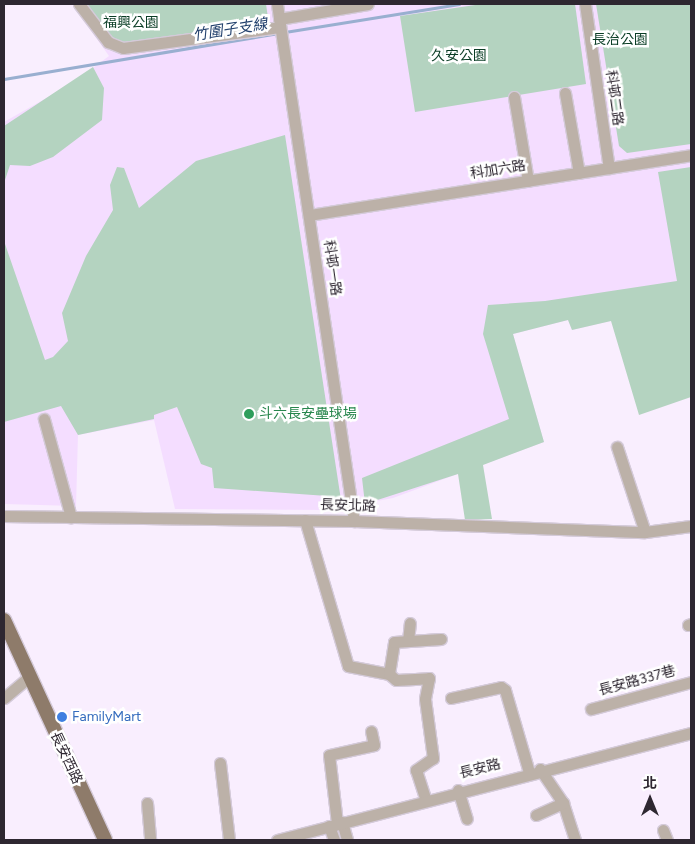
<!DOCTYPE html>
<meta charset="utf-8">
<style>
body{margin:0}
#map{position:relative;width:695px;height:844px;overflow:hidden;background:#f9eefe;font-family:Figtree,"Noto Sans TC",sans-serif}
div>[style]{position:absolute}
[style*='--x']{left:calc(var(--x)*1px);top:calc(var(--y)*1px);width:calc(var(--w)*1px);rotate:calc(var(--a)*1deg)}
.built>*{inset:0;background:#f4ddff}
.green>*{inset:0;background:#b4d3c0}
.stream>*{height:2.5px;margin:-1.25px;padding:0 1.25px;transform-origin:1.25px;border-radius:1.25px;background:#99afd0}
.roads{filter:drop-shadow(1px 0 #d4cad9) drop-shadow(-1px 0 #d4cad9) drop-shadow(0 1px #d4cad9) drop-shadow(0 -1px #d4cad9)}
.minor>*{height:11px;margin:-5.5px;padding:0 5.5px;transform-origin:5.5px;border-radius:5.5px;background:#bcb1a8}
.major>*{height:14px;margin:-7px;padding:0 7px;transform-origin:7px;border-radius:7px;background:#8e7b6a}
.dots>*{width:14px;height:14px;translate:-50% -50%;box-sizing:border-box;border:2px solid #fff;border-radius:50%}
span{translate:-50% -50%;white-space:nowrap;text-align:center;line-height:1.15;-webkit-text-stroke:5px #fff;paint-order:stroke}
.park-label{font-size:14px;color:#0a3d25}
.street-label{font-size:14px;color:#2e2731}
.leisure-label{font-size:14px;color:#27864d}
.left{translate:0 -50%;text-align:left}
.shop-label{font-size:14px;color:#366cbe}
.water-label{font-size:15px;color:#23416d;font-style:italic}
.frame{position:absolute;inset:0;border:5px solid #2e2731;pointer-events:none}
.north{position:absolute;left:625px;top:774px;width:50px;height:50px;-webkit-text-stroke:4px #fff;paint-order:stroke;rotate:0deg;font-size:14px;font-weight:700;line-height:20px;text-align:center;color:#2e2731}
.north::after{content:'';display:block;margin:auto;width:18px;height:22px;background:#2e2731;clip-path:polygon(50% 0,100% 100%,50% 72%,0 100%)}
</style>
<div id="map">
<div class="built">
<div style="clip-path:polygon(72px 4px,691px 4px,691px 302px,572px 330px,568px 320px,513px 334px,544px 442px,393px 498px,329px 510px,175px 509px,154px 420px,78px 435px,76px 506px,4px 504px,4px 122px,71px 84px,109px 56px)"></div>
</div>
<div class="green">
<div style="clip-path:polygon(84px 4px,266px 4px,269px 25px,123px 44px,110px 39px)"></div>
<div style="clip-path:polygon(482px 4px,575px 4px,586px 84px,415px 112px,400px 16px)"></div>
<div style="clip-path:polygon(596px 4px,691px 4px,691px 144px,627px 153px,619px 146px)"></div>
<div style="clip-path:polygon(93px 67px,104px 88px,102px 120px,53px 157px,30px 166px,10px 165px,4px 183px,4px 126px)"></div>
<div style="clip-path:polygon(285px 135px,341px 500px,327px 510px,327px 496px,214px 488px,212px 468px,201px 464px,177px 407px,154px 415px,154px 419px,78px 435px,61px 406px,4px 422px,4px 241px,45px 360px,53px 357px,68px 341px,62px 313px,86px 256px,113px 210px,110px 185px,117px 167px,124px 168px,139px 208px,196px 161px)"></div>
<div style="clip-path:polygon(691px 167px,691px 397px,639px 415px,611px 321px,572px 330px,568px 320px,513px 334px,544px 442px,483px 465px,492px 519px,465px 520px,458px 474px,365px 504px,362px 478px,509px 419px,483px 334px,488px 305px,545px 301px,677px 281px,658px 172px)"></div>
</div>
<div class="stream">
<div style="--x:285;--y:32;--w:176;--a:-9.1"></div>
<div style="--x:4;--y:79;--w:278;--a:-9.5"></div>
</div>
<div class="roads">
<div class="minor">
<div style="--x:79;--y:4;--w:48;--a:52.7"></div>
<div style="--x:108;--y:42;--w:16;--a:22"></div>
<div style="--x:123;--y:48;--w:158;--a:-7.6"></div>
<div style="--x:277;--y:4;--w:523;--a:81.53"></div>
<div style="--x:585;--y:4;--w:166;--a:81.7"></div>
<div style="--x:279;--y:19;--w:90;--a:-9.6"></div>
<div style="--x:565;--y:93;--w:81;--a:80.1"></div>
<div style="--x:514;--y:97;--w:85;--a:80.5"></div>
<div style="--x:309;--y:215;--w:387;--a:-8.9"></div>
<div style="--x:44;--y:419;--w:102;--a:74.6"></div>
<div style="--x:617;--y:447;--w:89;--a:71.8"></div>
<div style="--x:4;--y:516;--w:350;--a:0.8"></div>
<div style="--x:354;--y:521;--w:291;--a:2.2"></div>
<div style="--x:645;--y:532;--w:46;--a:-7.4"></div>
<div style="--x:305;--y:520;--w:152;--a:73.6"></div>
<div style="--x:348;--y:666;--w:42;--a:11"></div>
<div style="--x:389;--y:674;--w:9;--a:41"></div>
<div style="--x:396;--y:680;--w:33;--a:-3"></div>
<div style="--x:429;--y:678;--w:21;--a:101"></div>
<div style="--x:425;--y:699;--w:60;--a:82.3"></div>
<div style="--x:433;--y:758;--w:21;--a:145"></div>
<div style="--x:416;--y:770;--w:29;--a:72"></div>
<div style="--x:688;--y:625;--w:3;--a:-18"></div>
<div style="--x:408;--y:641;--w:18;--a:-84"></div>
<div style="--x:389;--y:674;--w:32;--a:-81"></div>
<div style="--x:394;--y:642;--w:47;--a:-3.7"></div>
<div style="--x:4;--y:698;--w:31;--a:-40"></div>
<div style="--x:451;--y:698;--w:51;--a:-12.4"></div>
<div style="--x:501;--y:687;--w:5;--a:37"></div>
<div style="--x:505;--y:690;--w:85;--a:73.7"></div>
<div style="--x:591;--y:709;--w:104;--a:-15.1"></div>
<div style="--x:220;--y:763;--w:78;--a:83.3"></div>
<div style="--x:540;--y:769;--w:41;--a:55.9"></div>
<div style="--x:563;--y:803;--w:39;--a:72"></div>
<div style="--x:458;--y:790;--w:30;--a:73"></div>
<div style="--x:147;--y:803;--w:37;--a:85"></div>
<div style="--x:536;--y:815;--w:30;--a:-24"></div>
<div style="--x:342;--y:822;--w:19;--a:74"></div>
<div style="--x:337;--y:823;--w:68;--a:-96.7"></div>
<div style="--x:329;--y:755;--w:46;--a:-12.5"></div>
<div style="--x:374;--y:745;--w:14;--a:-102"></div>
<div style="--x:329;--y:826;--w:15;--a:70"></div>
<div style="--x:663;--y:830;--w:11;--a:68"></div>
<div style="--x:277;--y:840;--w:428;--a:-14.5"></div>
</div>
<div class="major">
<div style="--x:4;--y:620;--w:242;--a:65.3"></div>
</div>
</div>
<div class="dots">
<div style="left:249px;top:414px;background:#2e9e5b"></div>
<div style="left:62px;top:717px;background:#3f7fe0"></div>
</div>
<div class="park-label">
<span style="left:131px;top:23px">福興公園</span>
<span style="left:620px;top:40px">長治公園</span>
<span style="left:459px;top:56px">久安公園</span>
</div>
<div class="street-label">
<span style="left:614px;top:98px;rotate:82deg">科邨二路</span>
<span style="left:498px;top:170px;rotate:-9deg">科加六路</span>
<span style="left:332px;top:268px;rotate:82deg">科邨一路</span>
<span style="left:348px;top:506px;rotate:2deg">長安北路</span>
<span style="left:637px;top:681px;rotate:-15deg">長安路337巷</span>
<span style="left:66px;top:758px;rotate:65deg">長安西路</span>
<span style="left:480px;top:769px;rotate:-14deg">長安路</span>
</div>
<div class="leisure-label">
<span class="left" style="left:259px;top:414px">斗六長安壘球場</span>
</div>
<div class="shop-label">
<span class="left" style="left:72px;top:717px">FamilyMart</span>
</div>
<div class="water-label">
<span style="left:230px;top:30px;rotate:-9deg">竹圍子支線</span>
</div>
<div class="frame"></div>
<div class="north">北</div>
</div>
